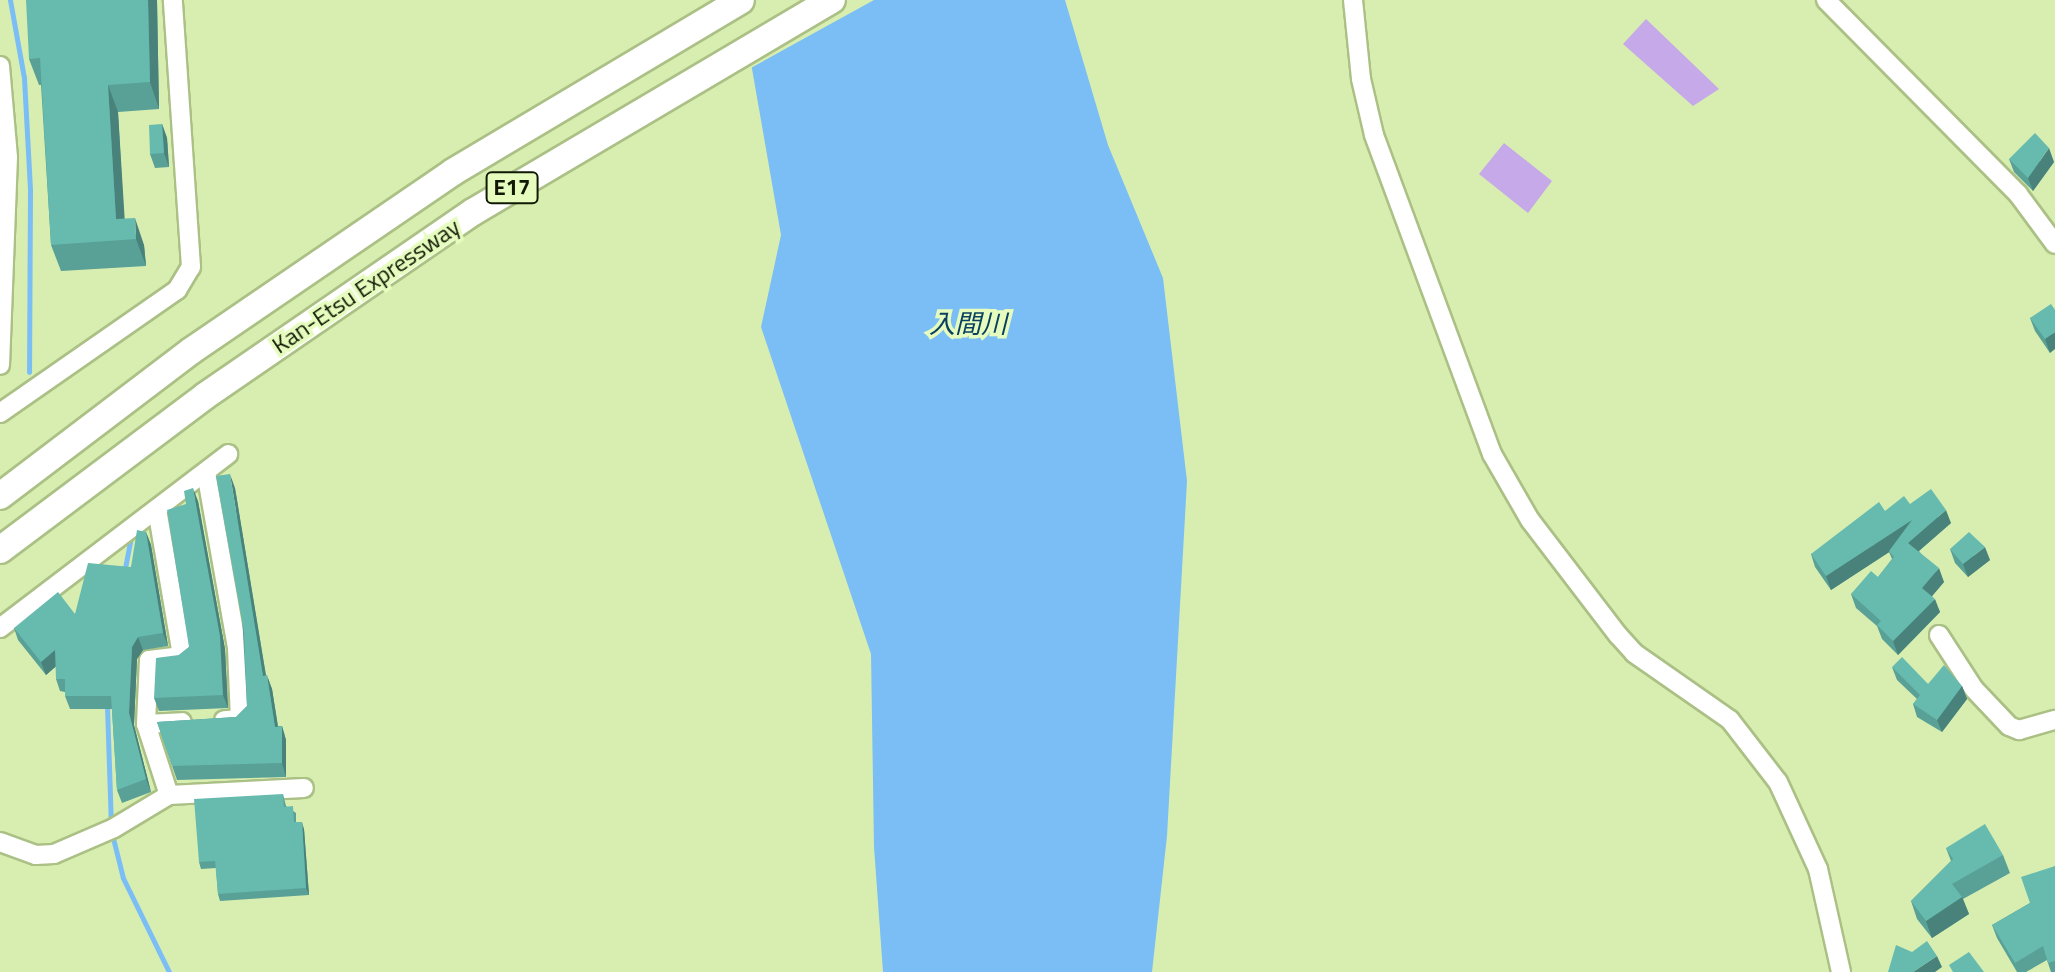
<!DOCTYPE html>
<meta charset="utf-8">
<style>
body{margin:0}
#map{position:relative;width:2055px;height:972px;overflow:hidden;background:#d8eeb1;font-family:"Titillium Web","Noto Sans JP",sans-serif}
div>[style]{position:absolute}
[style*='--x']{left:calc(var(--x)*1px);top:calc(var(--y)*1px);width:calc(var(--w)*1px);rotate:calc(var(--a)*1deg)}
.green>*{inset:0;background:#c5a9e8}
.water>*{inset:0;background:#7abef5}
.pier>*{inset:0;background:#d8eeb1}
.stream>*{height:5px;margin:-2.5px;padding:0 2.5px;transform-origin:2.5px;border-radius:2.5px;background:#7abef5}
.roads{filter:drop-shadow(2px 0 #abc085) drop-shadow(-2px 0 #abc085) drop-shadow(0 2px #abc085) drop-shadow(0 -2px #abc085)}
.minor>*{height:18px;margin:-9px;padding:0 9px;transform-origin:9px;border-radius:9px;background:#fff}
.highway>*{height:26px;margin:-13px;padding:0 13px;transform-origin:13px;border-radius:13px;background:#fff}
.wall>*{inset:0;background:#59a096}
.shaded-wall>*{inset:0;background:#48827a}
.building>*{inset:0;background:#67baae}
span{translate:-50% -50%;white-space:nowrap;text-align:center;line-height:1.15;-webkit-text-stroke:7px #e5fcbe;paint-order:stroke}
.shield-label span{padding:2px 6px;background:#e5fcbe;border:2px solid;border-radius:6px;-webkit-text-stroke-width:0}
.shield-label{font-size:22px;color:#111803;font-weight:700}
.street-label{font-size:24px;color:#111803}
.water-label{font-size:26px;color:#0a3f62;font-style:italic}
</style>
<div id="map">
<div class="green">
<div style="clip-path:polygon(1646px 19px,1719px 89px,1693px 106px,1623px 44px)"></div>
<div style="clip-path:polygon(1504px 143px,1552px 181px,1528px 213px,1479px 174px)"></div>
</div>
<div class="water">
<div style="clip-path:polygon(740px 0,1065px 0,1108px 145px,1163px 278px,1187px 481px,1167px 836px,1152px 972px,883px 972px,874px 847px,871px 654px,761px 327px,781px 235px)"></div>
</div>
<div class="pier">
<div style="clip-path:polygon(736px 0,874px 0,749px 69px)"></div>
</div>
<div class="stream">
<div style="--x:10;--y:0;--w:79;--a:79.8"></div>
<div style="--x:24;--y:78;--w:112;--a:86.9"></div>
<div style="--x:30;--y:190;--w:182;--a:90.3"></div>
<div style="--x:124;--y:573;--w:36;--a:-79"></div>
<div style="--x:107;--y:706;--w:118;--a:88.1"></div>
<div style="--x:112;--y:834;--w:45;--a:76"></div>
<div style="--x:123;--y:878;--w:105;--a:63.9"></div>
</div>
<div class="roads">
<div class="minor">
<div style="--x:1353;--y:0;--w:79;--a:84.2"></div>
<div style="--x:1361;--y:79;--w:57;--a:76.9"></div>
<div style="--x:1374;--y:135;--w:340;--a:69.7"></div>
<div style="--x:1492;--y:454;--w:76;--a:60.1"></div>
<div style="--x:1530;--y:520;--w:145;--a:52.6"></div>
<div style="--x:1618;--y:635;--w:24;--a:48"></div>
<div style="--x:1634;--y:653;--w:117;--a:34.9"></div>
<div style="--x:1730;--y:720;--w:78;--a:52.3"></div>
<div style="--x:1778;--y:782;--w:96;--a:65.3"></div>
<div style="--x:1818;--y:869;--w:106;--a:77.4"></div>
<div style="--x:1826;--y:0;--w:273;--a:45.3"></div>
<div style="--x:2018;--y:194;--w:62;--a:53.5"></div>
<div style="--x:0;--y:66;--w:91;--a:85"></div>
<div style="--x:8;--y:157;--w:208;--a:92.2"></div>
<div style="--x:0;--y:413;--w:216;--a:-34.8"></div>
<div style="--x:177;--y:290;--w:27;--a:-59"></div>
<div style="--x:191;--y:267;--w:268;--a:-93.9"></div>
<div style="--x:206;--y:472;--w:179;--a:80"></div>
<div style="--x:237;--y:648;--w:71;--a:87.6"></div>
<div style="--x:240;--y:719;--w:16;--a:176"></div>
<div style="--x:157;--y:509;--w:149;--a:80.3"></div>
<div style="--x:182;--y:656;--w:33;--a:173"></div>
<div style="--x:149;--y:660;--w:64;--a:92.7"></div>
<div style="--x:146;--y:724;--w:75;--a:72.1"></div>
<div style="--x:0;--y:628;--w:287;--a:-37.3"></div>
<div style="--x:1939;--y:635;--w:64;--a:57.1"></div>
<div style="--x:1974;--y:689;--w:51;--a:46.6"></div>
<div style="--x:2009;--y:726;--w:11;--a:22"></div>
<div style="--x:2019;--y:730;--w:37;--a:-16"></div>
<div style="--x:146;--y:724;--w:36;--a:-3"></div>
<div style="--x:0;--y:842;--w:38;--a:20"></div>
<div style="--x:36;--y:855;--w:18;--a:-3"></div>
<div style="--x:54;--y:854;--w:65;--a:-23.4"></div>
<div style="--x:114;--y:828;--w:64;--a:-31"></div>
<div style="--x:169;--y:795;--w:135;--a:-3"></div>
</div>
<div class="highway">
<div style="--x:0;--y:496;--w:240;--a:-37.2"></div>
<div style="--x:191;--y:351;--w:317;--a:-34.3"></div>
<div style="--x:453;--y:172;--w:335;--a:-30.8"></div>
<div style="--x:0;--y:550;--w:256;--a:-36.9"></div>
<div style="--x:205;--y:396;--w:325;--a:-34.5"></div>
<div style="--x:473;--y:212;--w:417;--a:-30.6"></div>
</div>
</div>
<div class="wall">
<div style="clip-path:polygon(157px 0,159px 109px,118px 112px,124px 219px,144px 245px,146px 266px,61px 271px,51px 245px,41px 85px,39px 85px,29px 59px)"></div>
<div style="clip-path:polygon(162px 124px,167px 138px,169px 167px,155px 168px,150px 154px)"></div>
<div style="clip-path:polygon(2009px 159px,2054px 162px,2033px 191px,2014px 172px)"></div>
<div style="clip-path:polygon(2055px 310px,2050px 353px,2035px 331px,2030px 318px)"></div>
<div style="clip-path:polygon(235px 488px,266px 675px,272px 689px,278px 726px,282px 726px,286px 740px,286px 777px,177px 780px,157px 722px,236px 717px,247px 706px)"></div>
<div style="clip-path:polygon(198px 501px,225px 649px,228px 708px,159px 711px,154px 698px,179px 655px,189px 647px)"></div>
<div style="clip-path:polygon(1910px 504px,1951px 523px,1919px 551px,1944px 582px,1932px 596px,1940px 612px,1898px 655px,1882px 639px,1877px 626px,1856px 608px,1851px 594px,1878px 577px,1892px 559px,1889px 552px,1831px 590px,1815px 567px,1811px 554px)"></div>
<div style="clip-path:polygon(146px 532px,151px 545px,168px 646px,143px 650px,137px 659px,134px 725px,151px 792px,122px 803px,117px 790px,112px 709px,70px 709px,65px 696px,65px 692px,60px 691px,56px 679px,56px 666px,46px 675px,18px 640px,14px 628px,75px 614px,131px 567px)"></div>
<div style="clip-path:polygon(1950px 549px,1990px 560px,1968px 577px,1955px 563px)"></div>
<div style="clip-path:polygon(1892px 667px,1928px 684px,1962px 686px,1967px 699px,1942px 732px,1917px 717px,1913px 704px,1917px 699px,1897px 680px)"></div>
<div style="clip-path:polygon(283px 794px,286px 806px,296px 813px,296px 822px,304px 829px,309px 895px,220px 901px,218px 894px,216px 868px,201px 869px,199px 862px)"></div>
<div style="clip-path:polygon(1946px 848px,2003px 855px,2010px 873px,1963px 899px,1969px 914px,1932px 938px,1917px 919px,1911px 901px,1951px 861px)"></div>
<div style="clip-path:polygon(2055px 866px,2055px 972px,2051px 972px,2047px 960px,2026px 972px,2017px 972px,1997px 938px,1992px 925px,2030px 903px)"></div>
</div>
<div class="shaded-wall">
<div style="clip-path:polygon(148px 0,157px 0,159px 109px,150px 82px)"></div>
<div style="clip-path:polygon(108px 85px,118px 112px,126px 240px,116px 219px)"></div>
<div style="clip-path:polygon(162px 124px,167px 138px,169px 167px,164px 153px)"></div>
<div style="clip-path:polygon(2049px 148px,2054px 162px,2033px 191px,2028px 178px)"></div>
<div style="clip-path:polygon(135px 218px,144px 245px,146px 266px,136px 239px)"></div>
<div style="clip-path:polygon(2055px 332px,2055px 349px,2050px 353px,2045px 339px)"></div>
<div style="clip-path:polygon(230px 474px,235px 488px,268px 689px,263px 676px)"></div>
<div style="clip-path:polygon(193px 488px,198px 501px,225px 649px,228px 708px,223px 695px)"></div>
<div style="clip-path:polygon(1946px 510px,1951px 523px,1913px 556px,1908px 543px)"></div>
<div style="clip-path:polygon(1912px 520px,1917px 534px,1831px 590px,1826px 576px)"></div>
<div style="clip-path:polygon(146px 532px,151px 545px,168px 646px,163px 633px)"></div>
<div style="clip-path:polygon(1985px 547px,1990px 560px,1968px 577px,1963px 564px)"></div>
<div style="clip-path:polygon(1939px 568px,1944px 582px,1927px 602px,1922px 588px)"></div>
<div style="clip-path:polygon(1935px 599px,1940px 612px,1898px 655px,1893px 641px)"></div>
<div style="clip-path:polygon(138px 637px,143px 650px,137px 659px,134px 725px,151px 792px,146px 779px,129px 713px,132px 647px)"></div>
<div style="clip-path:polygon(55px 650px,60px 663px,46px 675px,41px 662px)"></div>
<div style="clip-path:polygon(267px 675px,272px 689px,280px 740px,275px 727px)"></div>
<div style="clip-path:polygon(1962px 686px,1967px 699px,1942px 732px,1937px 720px)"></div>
<div style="clip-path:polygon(282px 726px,286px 740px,286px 777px,282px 763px)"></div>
<div style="clip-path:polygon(302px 822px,304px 829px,309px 895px,306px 888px)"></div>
<div style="clip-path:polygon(1962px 897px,1969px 914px,1932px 938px,1926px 921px)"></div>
<div style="clip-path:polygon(1937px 956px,1942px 967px,1935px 972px,1913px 972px)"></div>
</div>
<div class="building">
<div style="clip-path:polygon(26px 0,148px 0,150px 82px,108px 85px,116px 219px,135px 218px,136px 239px,51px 245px,40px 58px,29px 59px)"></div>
<div style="clip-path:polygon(162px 124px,164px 153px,150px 154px,149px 125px)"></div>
<div style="clip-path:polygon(2035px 133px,2049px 148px,2028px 178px,2009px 159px)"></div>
<div style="clip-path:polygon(2051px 304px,2055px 310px,2055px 332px,2045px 339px,2030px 318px)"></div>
<div style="clip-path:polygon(230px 474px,263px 676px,267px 675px,275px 727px,282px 726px,282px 763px,172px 766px,157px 722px,236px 717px,247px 706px,244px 632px,216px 476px)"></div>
<div style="clip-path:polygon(193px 488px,220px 636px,223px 695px,154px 698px,156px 658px,179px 655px,189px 647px,167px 510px,186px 504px,184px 491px)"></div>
<div style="clip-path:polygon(1931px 489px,1946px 510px,1908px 543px,1939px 568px,1922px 588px,1935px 599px,1893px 641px,1877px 625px,1881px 621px,1851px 594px,1871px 571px,1878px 577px,1894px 557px,1889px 551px,1912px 520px,1826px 576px,1811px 554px,1879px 502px,1885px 511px,1904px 496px,1910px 504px)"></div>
<div style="clip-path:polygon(137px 530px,146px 532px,163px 633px,138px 637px,132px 647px,129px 713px,146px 779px,117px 790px,111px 696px,65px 696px,65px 679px,56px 679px,55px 650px,41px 662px,14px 628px,58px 592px,75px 614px,88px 563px,131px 567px)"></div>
<div style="clip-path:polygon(1969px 532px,1985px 547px,1963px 564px,1950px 549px)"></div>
<div style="clip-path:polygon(1902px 657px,1928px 684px,1944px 665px,1962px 686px,1937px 720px,1913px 704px,1920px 695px,1892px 667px)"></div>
<div style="clip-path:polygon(283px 794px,284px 807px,293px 806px,294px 822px,302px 822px,306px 888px,218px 894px,215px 861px,199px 862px,194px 799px)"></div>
<div style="clip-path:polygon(1985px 824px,2003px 855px,1952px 884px,1962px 897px,1926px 921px,1911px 901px,1953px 859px,1946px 848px)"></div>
<div style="clip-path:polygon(2055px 866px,2055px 961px,2048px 963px,2043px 946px,2015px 963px,1992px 925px,2030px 903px,2021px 877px)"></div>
<div style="clip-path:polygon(1927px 941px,1937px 956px,1913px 972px,1888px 972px,1896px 945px,1912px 952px)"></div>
<div style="clip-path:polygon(1969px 952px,1984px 972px,1953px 972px,1949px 965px)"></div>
</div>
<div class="shield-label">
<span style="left:512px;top:188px">E17</span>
</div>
<div class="street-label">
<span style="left:366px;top:286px;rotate:-34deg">Kan-Etsu Expressway</span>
</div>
<div class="water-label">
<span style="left:968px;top:324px">入間川</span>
</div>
</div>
